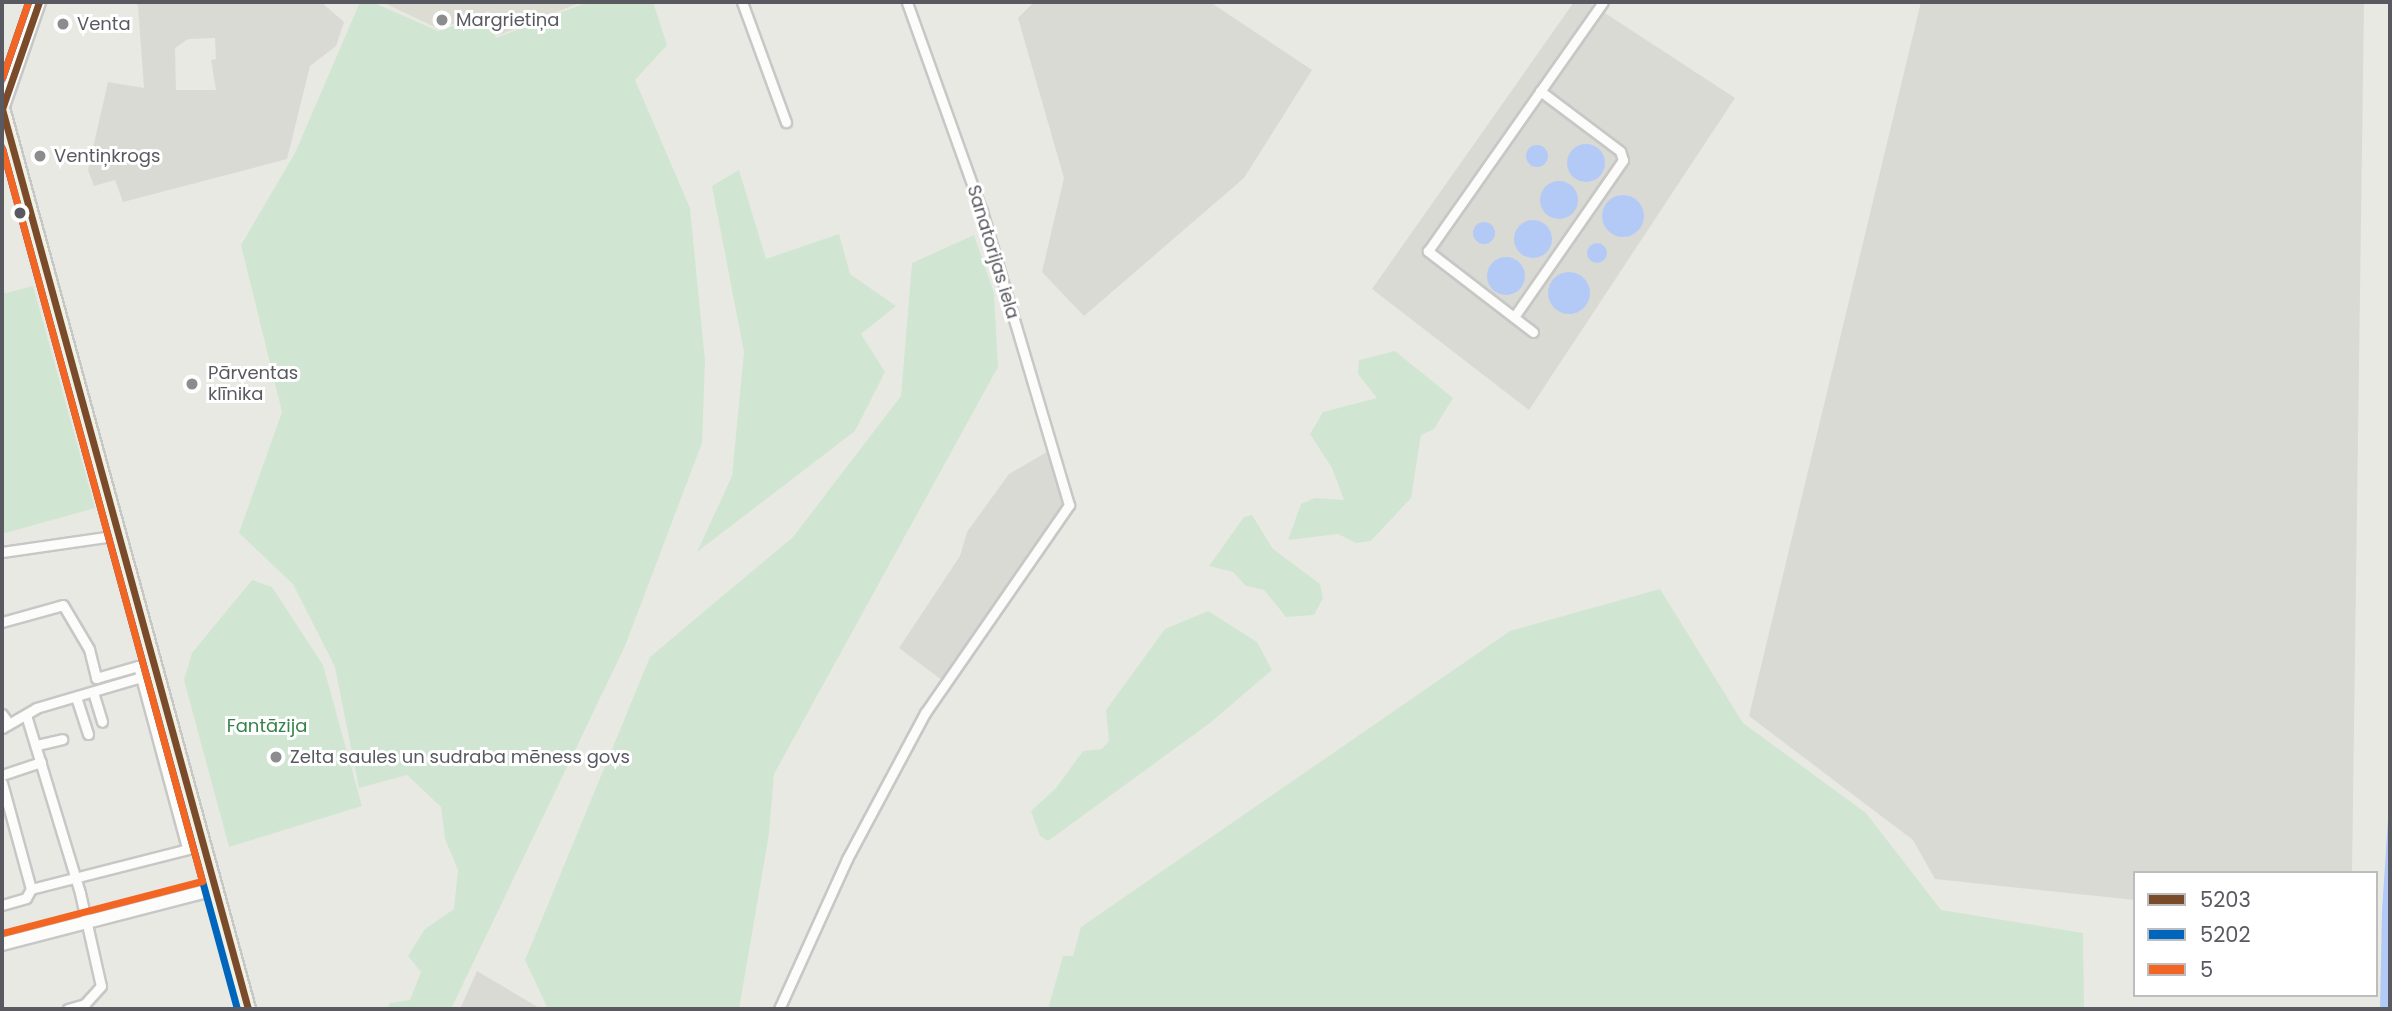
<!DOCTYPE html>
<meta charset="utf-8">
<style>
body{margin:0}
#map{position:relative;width:2392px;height:1011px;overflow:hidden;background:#e9e9e3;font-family:Poppins,sans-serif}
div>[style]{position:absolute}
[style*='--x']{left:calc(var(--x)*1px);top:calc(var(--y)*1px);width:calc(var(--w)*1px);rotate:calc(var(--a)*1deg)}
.industrial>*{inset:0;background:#dadad4}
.education>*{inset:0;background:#dddcd2}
.green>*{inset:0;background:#d0e6d2}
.water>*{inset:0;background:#b4caf6}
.round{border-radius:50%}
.roads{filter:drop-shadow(2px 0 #c7c7c7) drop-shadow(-2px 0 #c7c7c7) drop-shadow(0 2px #c7c7c7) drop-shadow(0 -2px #c7c7c7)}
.minor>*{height:9px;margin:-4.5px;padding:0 4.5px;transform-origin:4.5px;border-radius:4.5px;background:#fcfcfb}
.tertiary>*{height:12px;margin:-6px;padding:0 6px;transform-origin:6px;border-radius:6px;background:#fcfcfb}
.primary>*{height:14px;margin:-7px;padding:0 7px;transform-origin:7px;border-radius:7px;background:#f1f2e6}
.bus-1>*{height:7px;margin:-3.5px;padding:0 3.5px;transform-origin:3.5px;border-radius:3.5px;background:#7a4b2a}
.bus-2>*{height:7px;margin:-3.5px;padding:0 3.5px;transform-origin:3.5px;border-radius:3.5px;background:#0065bd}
.bus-3>*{height:7px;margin:-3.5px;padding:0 3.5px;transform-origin:3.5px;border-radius:3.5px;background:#f26522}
.dots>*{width:19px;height:19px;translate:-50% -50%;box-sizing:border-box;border:4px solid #fff;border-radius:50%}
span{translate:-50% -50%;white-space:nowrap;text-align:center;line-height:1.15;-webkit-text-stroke:6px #fff;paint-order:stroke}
.poi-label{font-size:18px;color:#595a61}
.left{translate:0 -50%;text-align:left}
.street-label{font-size:18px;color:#595a61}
.park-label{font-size:18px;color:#35834b}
.frame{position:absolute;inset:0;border:4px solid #595a61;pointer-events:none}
.legend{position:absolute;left:2133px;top:871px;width:245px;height:126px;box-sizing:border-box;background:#fff;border:2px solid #bdbdc0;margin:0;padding:9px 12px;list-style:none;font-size:21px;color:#595a61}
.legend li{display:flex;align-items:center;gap:14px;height:35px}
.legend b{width:35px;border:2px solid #bdbdc0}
</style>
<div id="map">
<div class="industrial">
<div style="clip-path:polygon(evenodd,131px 2px,321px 2px,344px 22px,336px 46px,310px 66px,287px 159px,123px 202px,115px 180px,94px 186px,88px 170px,108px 82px,144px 88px,138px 5px,131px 2px,215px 38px,216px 59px,211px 60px,216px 90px,176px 90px,175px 48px,188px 39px,215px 38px)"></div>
<div style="clip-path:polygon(1034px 2px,1210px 2px,1312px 70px,1244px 178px,1084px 316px,1042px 272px,1064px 178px,1018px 18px)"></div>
<div style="clip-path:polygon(1574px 2px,1588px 2px,1735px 98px,1529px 410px,1372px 289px)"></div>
<div style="clip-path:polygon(1921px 2px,2364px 2px,2352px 873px,2135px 873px,2135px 900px,1935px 879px,1913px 840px,1749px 716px)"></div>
<div style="clip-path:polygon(1047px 452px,1063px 506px,943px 681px,899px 648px,960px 556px,967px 532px,1009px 474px)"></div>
<div style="clip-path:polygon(477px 971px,541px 1009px,460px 1009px)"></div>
</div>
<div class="education">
<div style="clip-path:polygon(582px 2px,499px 35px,489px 11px,439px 29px,384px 3px)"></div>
</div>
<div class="green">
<div style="clip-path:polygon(360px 2px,372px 2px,438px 31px,487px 15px,496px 38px,588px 2px,653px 2px,667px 45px,635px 80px,690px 208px,705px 361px,702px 443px,625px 646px,451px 1009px,387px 1009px,390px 1003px,410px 1000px,421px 972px,408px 956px,425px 929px,454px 909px,458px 870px,445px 839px,441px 807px,407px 775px,359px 788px,335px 667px,293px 584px,239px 533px,282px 412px,241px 245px,295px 153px)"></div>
<div style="clip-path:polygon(739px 170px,766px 259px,839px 234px,850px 274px,896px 306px,861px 334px,885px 372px,855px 431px,697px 552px,732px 476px,744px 352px,712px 186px)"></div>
<div style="clip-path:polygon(974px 235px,994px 293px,998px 367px,774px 774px,769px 834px,739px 1009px,548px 1009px,525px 960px,650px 657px,793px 537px,901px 396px,912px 263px)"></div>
<div style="clip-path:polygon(33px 286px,95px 508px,2px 534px,2px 294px)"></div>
<div style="clip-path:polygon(1395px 351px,1453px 398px,1434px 429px,1421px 435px,1411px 498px,1371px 541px,1356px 543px,1338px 534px,1288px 540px,1301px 504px,1315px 498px,1344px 500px,1332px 468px,1310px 434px,1323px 412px,1377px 398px,1358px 374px,1359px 360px)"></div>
<div style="clip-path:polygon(1252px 515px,1273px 549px,1320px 584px,1323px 598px,1314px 615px,1286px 617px,1264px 590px,1246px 586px,1233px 572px,1209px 566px,1244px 517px)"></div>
<div style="clip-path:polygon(252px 580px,272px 587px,323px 665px,362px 806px,229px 847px,184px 680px,192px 653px)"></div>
<div style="clip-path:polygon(1660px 589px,1743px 723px,1866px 813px,1941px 910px,2083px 933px,2084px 1009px,1048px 1009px,1063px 956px,1073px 956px,1081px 927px,1510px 631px)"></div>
<div style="clip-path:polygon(1208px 611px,1257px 642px,1272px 670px,1210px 723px,1048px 841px,1040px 836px,1031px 811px,1056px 788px,1083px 751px,1102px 749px,1109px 741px,1106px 710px,1165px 629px)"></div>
</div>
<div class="water">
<div class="round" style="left:1567px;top:144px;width:38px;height:38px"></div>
<div class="round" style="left:1526px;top:145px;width:22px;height:22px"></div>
<div class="round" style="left:1540px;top:181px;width:38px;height:38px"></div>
<div class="round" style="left:1602px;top:195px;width:42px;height:42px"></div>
<div class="round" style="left:1514px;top:220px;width:38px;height:38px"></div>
<div class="round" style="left:1473px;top:222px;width:22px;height:22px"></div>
<div class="round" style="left:1587px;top:243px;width:20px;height:20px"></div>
<div class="round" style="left:1487px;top:257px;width:38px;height:38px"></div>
<div class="round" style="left:1548px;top:272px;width:42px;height:42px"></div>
<div style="clip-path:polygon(2390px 789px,2390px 1009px,2380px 1009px,2382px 911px)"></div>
</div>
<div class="roads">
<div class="minor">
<div style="--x:742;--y:2;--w:128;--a:69.9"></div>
<div style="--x:1514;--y:317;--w:191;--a:-55.2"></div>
<div style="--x:1623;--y:160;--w:9;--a:-108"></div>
<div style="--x:1620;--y:151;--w:100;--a:-143.1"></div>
<div style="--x:1533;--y:332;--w:133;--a:-142.4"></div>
<div style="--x:1428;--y:251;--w:304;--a:-54.9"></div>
<div style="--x:2;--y:552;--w:119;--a:-8.2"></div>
<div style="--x:2;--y:622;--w:63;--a:-15.6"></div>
<div style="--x:63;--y:605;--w:51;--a:59.4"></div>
<div style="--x:89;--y:649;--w:30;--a:76"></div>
<div style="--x:96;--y:678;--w:44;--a:-15.9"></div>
<div style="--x:138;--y:666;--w:188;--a:74.9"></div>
<div style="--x:93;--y:692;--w:31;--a:73"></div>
<div style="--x:76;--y:697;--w:39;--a:72"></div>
<div style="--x:2;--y:714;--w:12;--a:55"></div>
<div style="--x:26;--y:715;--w:186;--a:73.1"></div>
<div style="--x:80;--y:893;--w:95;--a:77.3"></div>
<div style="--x:101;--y:986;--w:24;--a:132"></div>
<div style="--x:85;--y:1004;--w:18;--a:164"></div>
<div style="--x:2;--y:728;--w:39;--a:-30"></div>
<div style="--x:36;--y:708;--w:117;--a:-16.4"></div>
<div style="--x:37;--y:745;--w:26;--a:-13"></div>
<div style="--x:2;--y:775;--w:41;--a:-18.4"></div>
<div style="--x:2;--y:783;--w:110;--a:74.7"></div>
<div style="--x:2;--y:905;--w:25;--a:-16"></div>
<div style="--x:26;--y:898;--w:10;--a:-61"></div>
<div style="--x:31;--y:889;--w:178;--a:-14.3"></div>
<div style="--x:779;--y:1009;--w:165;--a:-65.6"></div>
<div style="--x:847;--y:859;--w:166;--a:-61.9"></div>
<div style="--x:925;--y:713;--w:253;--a:-55.3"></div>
<div style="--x:1069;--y:505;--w:306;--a:-106.5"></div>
<div style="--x:982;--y:212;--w:223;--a:-109.7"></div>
</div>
<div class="tertiary">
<div style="--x:2;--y:109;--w:113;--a:-70.9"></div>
<div style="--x:2;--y:944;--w:220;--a:-14.5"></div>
</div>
<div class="primary">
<div style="--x:2;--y:108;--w:934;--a:74.73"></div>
</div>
</div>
<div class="bus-1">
<div style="--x:39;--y:2;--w:113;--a:109.1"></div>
<div style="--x:2;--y:109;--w:933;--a:74.71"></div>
</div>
<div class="bus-2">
<div style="--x:2;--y:78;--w:80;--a:-71.1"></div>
<div style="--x:2;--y:148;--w:892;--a:74.73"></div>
</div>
<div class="bus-3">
<div style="--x:2;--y:78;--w:80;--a:-71.1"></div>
<div style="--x:2;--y:148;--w:760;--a:74.74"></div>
<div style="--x:202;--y:881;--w:207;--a:165.4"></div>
</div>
<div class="dots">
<div style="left:442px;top:20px;background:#8b8c8e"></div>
<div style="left:63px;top:24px;background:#8b8c8e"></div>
<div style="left:40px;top:156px;background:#8b8c8e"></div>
<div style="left:20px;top:213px;background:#595a61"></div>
<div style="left:192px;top:384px;background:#8b8c8e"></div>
<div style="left:276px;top:757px;background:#8b8c8e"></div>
</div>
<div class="poi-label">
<span class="left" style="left:456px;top:20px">Margrietiņa</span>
<span class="left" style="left:77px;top:24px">Venta</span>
<span class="left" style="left:54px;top:156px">Ventiņkrogs</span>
<span class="left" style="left:208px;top:384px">Pārventas<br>klīnika</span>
<span class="left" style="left:290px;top:757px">Zelta saules un sudraba mēness govs</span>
</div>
<div class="street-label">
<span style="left:993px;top:252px;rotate:73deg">Sanatorijas iela</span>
</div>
<div class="park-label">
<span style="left:267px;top:726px">Fantāzija</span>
</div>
<div class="frame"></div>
<ul class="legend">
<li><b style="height:9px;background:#7a4b2a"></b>5203</li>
<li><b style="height:9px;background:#0065bd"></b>5202</li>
<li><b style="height:9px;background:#f26522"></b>5</li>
</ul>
</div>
